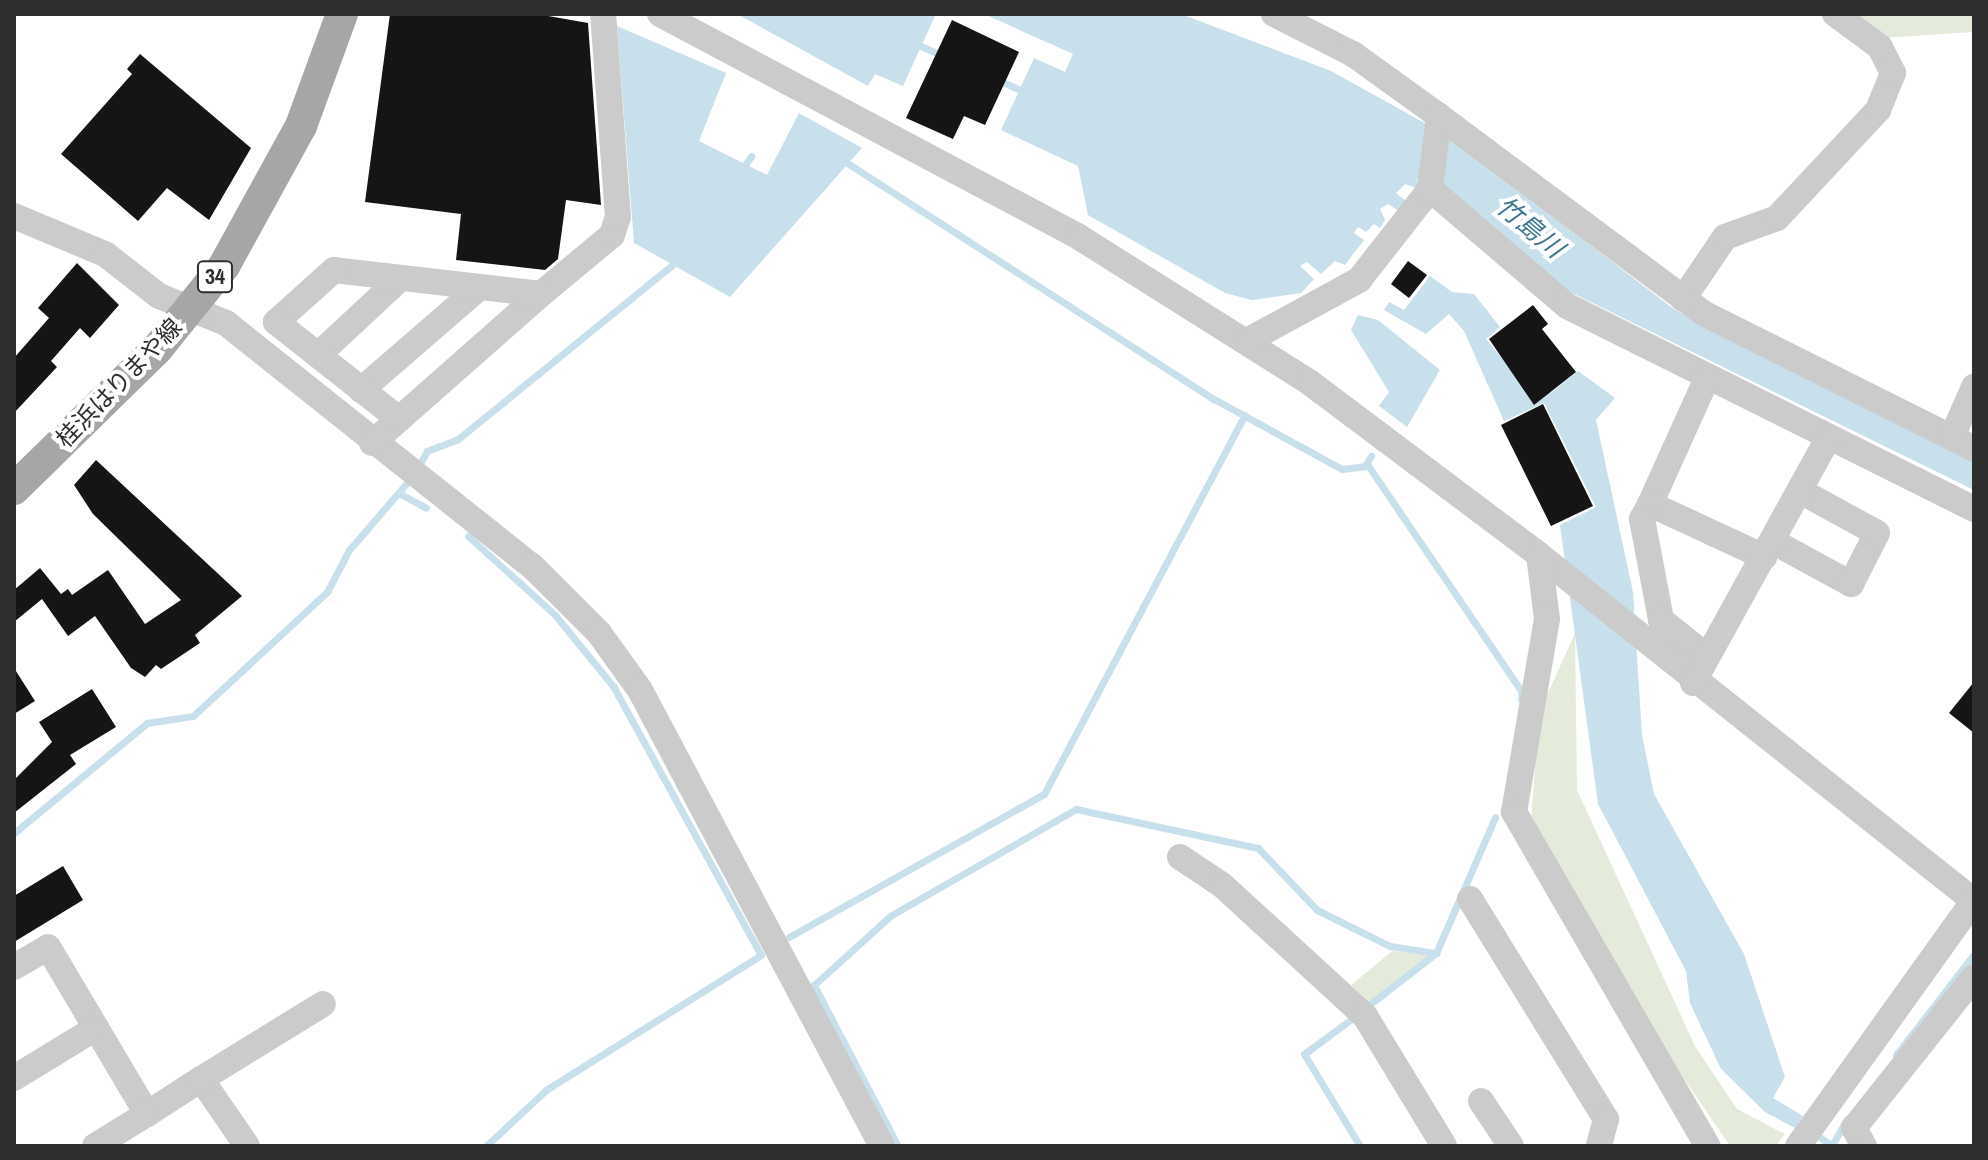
<!DOCTYPE html>
<meta charset="utf-8">
<style>
body{margin:0}
#map{position:relative;width:1988px;height:1160px;overflow:hidden;background:#fff;font-family:"Archivo Narrow","Noto Sans JP",sans-serif}
div>[style]{position:absolute}
[style*='--x']{left:calc(var(--x)*1px);top:calc(var(--y)*1px);width:calc(var(--w)*1px);rotate:calc(var(--a)*1deg)}
.green>*{inset:0;background:#e5ebdb}
.water>*{inset:0;background:#c7e0eb}
.stream>*{height:7px;margin:-3.5px;padding:0 3.5px;transform-origin:3.5px;border-radius:3.5px;background:#c7e0eb}
.building>*{inset:0;background:#151515}
.minor>*{height:26px;margin:-13px;padding:0 13px;transform-origin:13px;border-radius:13px;background:#cbcbcb}
.major>*{height:32px;margin:-16px;padding:0 16px;transform-origin:16px;border-radius:16px;background:#a6a6a6}
span{translate:-50% -50%;white-space:nowrap;text-align:center;line-height:1.15;-webkit-text-stroke:8px #fff;paint-order:stroke}
.shield-label span{padding:2px 6px;background:#fff;border:2px solid;border-radius:6px;-webkit-text-stroke-width:0}
.shield-label{font-size:22px;color:#2e2e2e;font-weight:700}
.street-label{font-size:24px;color:#2e2e2e}
.water-label{font-size:26px;color:#3c7690;font-style:italic}
.frame{position:absolute;inset:0;border:16px solid #2e2e2e;pointer-events:none}
</style>
<div id="map">
<div class="green">
<div style="clip-path:polygon(1850px 14px,1974px 14px,1974px 32px,1883px 38px)"></div>
<div style="clip-path:polygon(1575px 633px,1577px 790px,1695px 1046px,1737px 1109px,1785px 1134px,1776px 1146px,1730px 1146px,1678px 1070px,1531px 822px,1539px 713px)"></div>
<div style="clip-path:polygon(1392px 951px,1430px 955px,1369px 1004px,1351px 985px)"></div>
</div>
<div class="water">
<div style="clip-path:polygon(737px 14px,934px 14px,935px 16px,903px 86px,875px 74px,868px 86px)"></div>
<div style="clip-path:polygon(984px 14px,1181px 14px,1331px 71px,1448px 136px,1675px 310px,1974px 458px,1974px 490px,1572px 293px,1412px 176px,1419px 182px,1417px 188px,1405px 184px,1396px 193px,1406px 201px,1399px 211px,1388px 204px,1380px 209px,1385px 220px,1380px 228px,1374px 224px,1366px 232px,1358px 227px,1354px 233px,1364px 240px,1345px 265px,1335px 261px,1321px 274px,1307px 262px,1300px 266px,1314px 279px,1301px 293px,1252px 300px,1225px 293px,1088px 215px,1078px 166px,1001px 130px,1034px 58px,1065px 72px,1073px 54px)"></div>
<div style="clip-path:polygon(617px 26px,726px 73px,699px 141px,767px 175px,799px 113px,862px 148px,730px 297px,634px 243px)"></div>
<div style="clip-path:polygon(1430px 276px,1452px 292px,1474px 294px,1500px 327px,1486px 339px,1525px 386px,1538px 376px,1551px 393px,1578px 371px,1615px 398px,1596px 420px,1633px 592px,1642px 735px,1654px 794px,1744px 954px,1785px 1077px,1773px 1098px,1803px 1116px,1795px 1128px,1765px 1112px,1721px 1069px,1690px 1003px,1686px 971px,1598px 804px,1560px 525px,1596px 507px,1544px 403px,1504px 421px,1464px 331px,1449px 314px,1426px 334px,1384px 310px,1389px 302px,1404px 310px)"></div>
<div style="clip-path:polygon(1358px 315px,1378px 320px,1440px 370px,1407px 427px,1379px 406px,1389px 392px,1351px 330px)"></div>
</div>
<div class="stream">
<div style="--x:914;--y:43;--w:32;--a:24"></div>
<div style="--x:998;--y:80;--w:32;--a:24"></div>
<div style="--x:841;--y:159;--w:444;--a:32.8"></div>
<div style="--x:1214;--y:399;--w:146;--a:28.7"></div>
<div style="--x:1342;--y:469;--w:23;--a:-7"></div>
<div style="--x:1365;--y:466;--w:12;--a:-59"></div>
<div style="--x:742;--y:169;--w:16;--a:-55"></div>
<div style="--x:1367;--y:464;--w:276;--a:55.8"></div>
<div style="--x:1522;--y:692;--w:7;--a:98"></div>
<div style="--x:418;--y:467;--w:18;--a:-61"></div>
<div style="--x:427;--y:451;--w:33;--a:-21"></div>
<div style="--x:458;--y:439;--w:289;--a:-39.1"></div>
<div style="--x:402;--y:495;--w:27;--a:28"></div>
<div style="--x:468;--y:536;--w:118;--a:42.2"></div>
<div style="--x:555;--y:615;--w:92;--a:50.8"></div>
<div style="--x:613;--y:686;--w:307;--a:61.2"></div>
<div style="--x:761;--y:955;--w:254;--a:147.9"></div>
<div style="--x:546;--y:1090;--w:82;--a:137"></div>
<div style="--x:14;--y:833;--w:173;--a:-39.6"></div>
<div style="--x:147;--y:723;--w:47;--a:-8.7"></div>
<div style="--x:193;--y:716;--w:183;--a:-42.8"></div>
<div style="--x:327;--y:592;--w:47;--a:-62.4"></div>
<div style="--x:349;--y:550;--w:96;--a:-49.2"></div>
<div style="--x:789;--y:937;--w:292;--a:-29.3"></div>
<div style="--x:1044;--y:794;--w:429;--a:-62.1"></div>
<div style="--x:1369;--y:1005;--w:85;--a:-37.8"></div>
<div style="--x:1436;--y:953;--w:148;--a:-66.5"></div>
<div style="--x:1350;--y:1020;--w:57;--a:143.5"></div>
<div style="--x:1304;--y:1054;--w:108;--a:58.7"></div>
<div style="--x:1896;--y:1055;--w:128;--a:-52.3"></div>
<div style="--x:1815;--y:1134;--w:22;--a:34"></div>
<div style="--x:1832;--y:1145;--w:30;--a:-60"></div>
<div style="--x:898;--y:1146;--w:182;--a:-117.6"></div>
<div style="--x:814;--y:985;--w:103;--a:-42.2"></div>
<div style="--x:890;--y:916;--w:215;--a:-29.9"></div>
<div style="--x:1076;--y:809;--w:186;--a:12.1"></div>
<div style="--x:1258;--y:848;--w:86;--a:46.4"></div>
<div style="--x:1317;--y:910;--w:81;--a:26.3"></div>
<div style="--x:1390;--y:946;--w:47;--a:8.7"></div>
</div>
<div class="building">
<div style="clip-path:polygon(390px 14px,537px 14px,588px 23px,601px 205px,566px 200px,558px 259px,545px 270px,456px 260px,461px 214px,365px 202px)"></div>
<div style="clip-path:polygon(952px 20px,1019px 52px,985px 125px,964px 116px,953px 139px,906px 118px)"></div>
<div style="clip-path:polygon(140px 54px,251px 148px,209px 220px,167px 188px,138px 221px,61px 154px,132px 74px,127px 69px)"></div>
<div style="clip-path:polygon(1408px 261px,1427px 275px,1409px 298px,1391px 284px)"></div>
<div style="clip-path:polygon(77px 263px,119px 305px,90px 338px,80px 328px,51px 361px,57px 367px,14px 413px,14px 358px,49px 318px,38px 308px)"></div>
<div style="clip-path:polygon(1533px 305px,1548px 324px,1542px 329px,1576px 372px,1534px 405px,1489px 339px)"></div>
<div style="clip-path:polygon(1543px 404px,1593px 506px,1551px 526px,1501px 425px)"></div>
<div style="clip-path:polygon(96px 460px,242px 596px,195px 635px,200px 643px,161px 669px,156px 665px,145px 677px,131px 668px,95px 616px,68px 636px,42px 599px,14px 622px,14px 590px,40px 568px,61px 594px,68px 589px,72px 595px,108px 570px,145px 624px,181px 600px,93px 514px,74px 485px)"></div>
<div style="clip-path:polygon(14px 668px,35px 701px,14px 714px)"></div>
<div style="clip-path:polygon(1974px 682px,1974px 733px,1949px 713px)"></div>
<div style="clip-path:polygon(92px 689px,116px 727px,70px 755px,76px 764px,14px 813px,14px 780px,52px 742px,39px 722px)"></div>
<div style="clip-path:polygon(63px 866px,83px 900px,14px 942px,14px 896px)"></div>
</div>
<div class="minor">
<div style="--x:660;--y:14;--w:475;--a:28"></div>
<div style="--x:1079;--y:237;--w:272;--a:32.2"></div>
<div style="--x:1309;--y:382;--w:288;--a:36.9"></div>
<div style="--x:1539;--y:555;--w:556;--a:38.5"></div>
<div style="--x:1274;--y:14;--w:89;--a:26.9"></div>
<div style="--x:1353;--y:54;--w:106;--a:35.8"></div>
<div style="--x:1430;--y:189;--w:180;--a:40.5"></div>
<div style="--x:1567;--y:306;--w:455;--a:26.5"></div>
<div style="--x:14;--y:216;--w:99;--a:22.7"></div>
<div style="--x:105;--y:254;--w:68;--a:37.9"></div>
<div style="--x:159;--y:296;--w:72;--a:21.9"></div>
<div style="--x:226;--y:323;--w:391;--a:38.5"></div>
<div style="--x:532;--y:566;--w:95;--a:45"></div>
<div style="--x:599;--y:633;--w:70;--a:54.3"></div>
<div style="--x:640;--y:690;--w:516;--a:62.05"></div>
<div style="--x:541;--y:294;--w:92;--a:-39.7"></div>
<div style="--x:612;--y:235;--w:19;--a:-72"></div>
<div style="--x:618;--y:217;--w:204;--a:-94.2"></div>
<div style="--x:1683;--y:299;--w:75;--a:-55.9"></div>
<div style="--x:1725;--y:237;--w:55;--a:-20.1"></div>
<div style="--x:1777;--y:218;--w:148;--a:-46.9"></div>
<div style="--x:1878;--y:110;--w:40;--a:-68"></div>
<div style="--x:1893;--y:73;--w:29;--a:-117"></div>
<div style="--x:1880;--y:47;--w:56;--a:-143.7"></div>
<div style="--x:1247;--y:341;--w:128;--a:-28.6"></div>
<div style="--x:1359;--y:280;--w:115;--a:-52"></div>
<div style="--x:1430;--y:189;--w:74;--a:-83"></div>
<div style="--x:1439;--y:116;--w:329;--a:36.7"></div>
<div style="--x:1703;--y:313;--w:303;--a:26.6"></div>
<div style="--x:318;--y:355;--w:113;--a:-42.9"></div>
<div style="--x:1707;--y:378;--w:138;--a:114.3"></div>
<div style="--x:1650;--y:504;--w:126;--a:24.9"></div>
<div style="--x:361;--y:390;--w:157;--a:-40.9"></div>
<div style="--x:1952;--y:437;--w:55;--a:-66.3"></div>
<div style="--x:372;--y:443;--w:225;--a:-41.4"></div>
<div style="--x:541;--y:294;--w:208;--a:-173.4"></div>
<div style="--x:334;--y:270;--w:78;--a:138.1"></div>
<div style="--x:276;--y:322;--w:157;--a:38.3"></div>
<div style="--x:1650;--y:504;--w:17;--a:118"></div>
<div style="--x:1642;--y:519;--w:103;--a:79.3"></div>
<div style="--x:1661;--y:620;--w:56;--a:38.5"></div>
<div style="--x:1774;--y:542;--w:88;--a:28.6"></div>
<div style="--x:1851;--y:584;--w:57;--a:-63"></div>
<div style="--x:1877;--y:533;--w:85;--a:-151.3"></div>
<div style="--x:1539;--y:555;--w:64;--a:82.9"></div>
<div style="--x:1547;--y:619;--w:196;--a:99.7"></div>
<div style="--x:1514;--y:812;--w:386;--a:59.9"></div>
<div style="--x:1693;--y:683;--w:281;--a:-61.1"></div>
<div style="--x:1180;--y:857;--w:50;--a:33.7"></div>
<div style="--x:1222;--y:885;--w:194;--a:42.5"></div>
<div style="--x:1365;--y:1016;--w:152;--a:58.7"></div>
<div style="--x:1470;--y:899;--w:259;--a:58.3"></div>
<div style="--x:1606;--y:1119;--w:28;--a:105"></div>
<div style="--x:14;--y:967;--w:39;--a:-30"></div>
<div style="--x:48;--y:947;--w:194;--a:59.3"></div>
<div style="--x:147;--y:1114;--w:64;--a:-32.9"></div>
<div style="--x:201;--y:1079;--w:81;--a:55.5"></div>
<div style="--x:14;--y:1078;--w:96;--a:-31.4"></div>
<div style="--x:201;--y:1079;--w:143;--a:-31.6"></div>
<div style="--x:1481;--y:1101;--w:54;--a:56.3"></div>
<div style="--x:95;--y:1146;--w:61;--a:-31.6"></div>
<div style="--x:1798;--y:1146;--w:302;--a:-54.4"></div>
<div style="--x:1864;--y:1146;--w:21;--a:-119"></div>
<div style="--x:1854;--y:1128;--w:193;--a:-51.5"></div>
</div>
<div class="major">
<div style="--x:14;--y:489;--w:200;--a:-44.4"></div>
<div style="--x:157;--y:349;--w:107;--a:-51.1"></div>
<div style="--x:224;--y:266;--w:160;--a:-61.2"></div>
<div style="--x:301;--y:126;--w:119;--a:-69.9"></div>
</div>
<div class="shield-label">
<span style="left:215px;top:277px">34</span>
</div>
<div class="street-label">
<span style="left:119px;top:383px;rotate:-46deg">桂浜はりまや線</span>
</div>
<div class="water-label">
<span style="left:1530px;top:227px;rotate:40deg">竹島川</span>
</div>
<div class="frame"></div>
</div>
